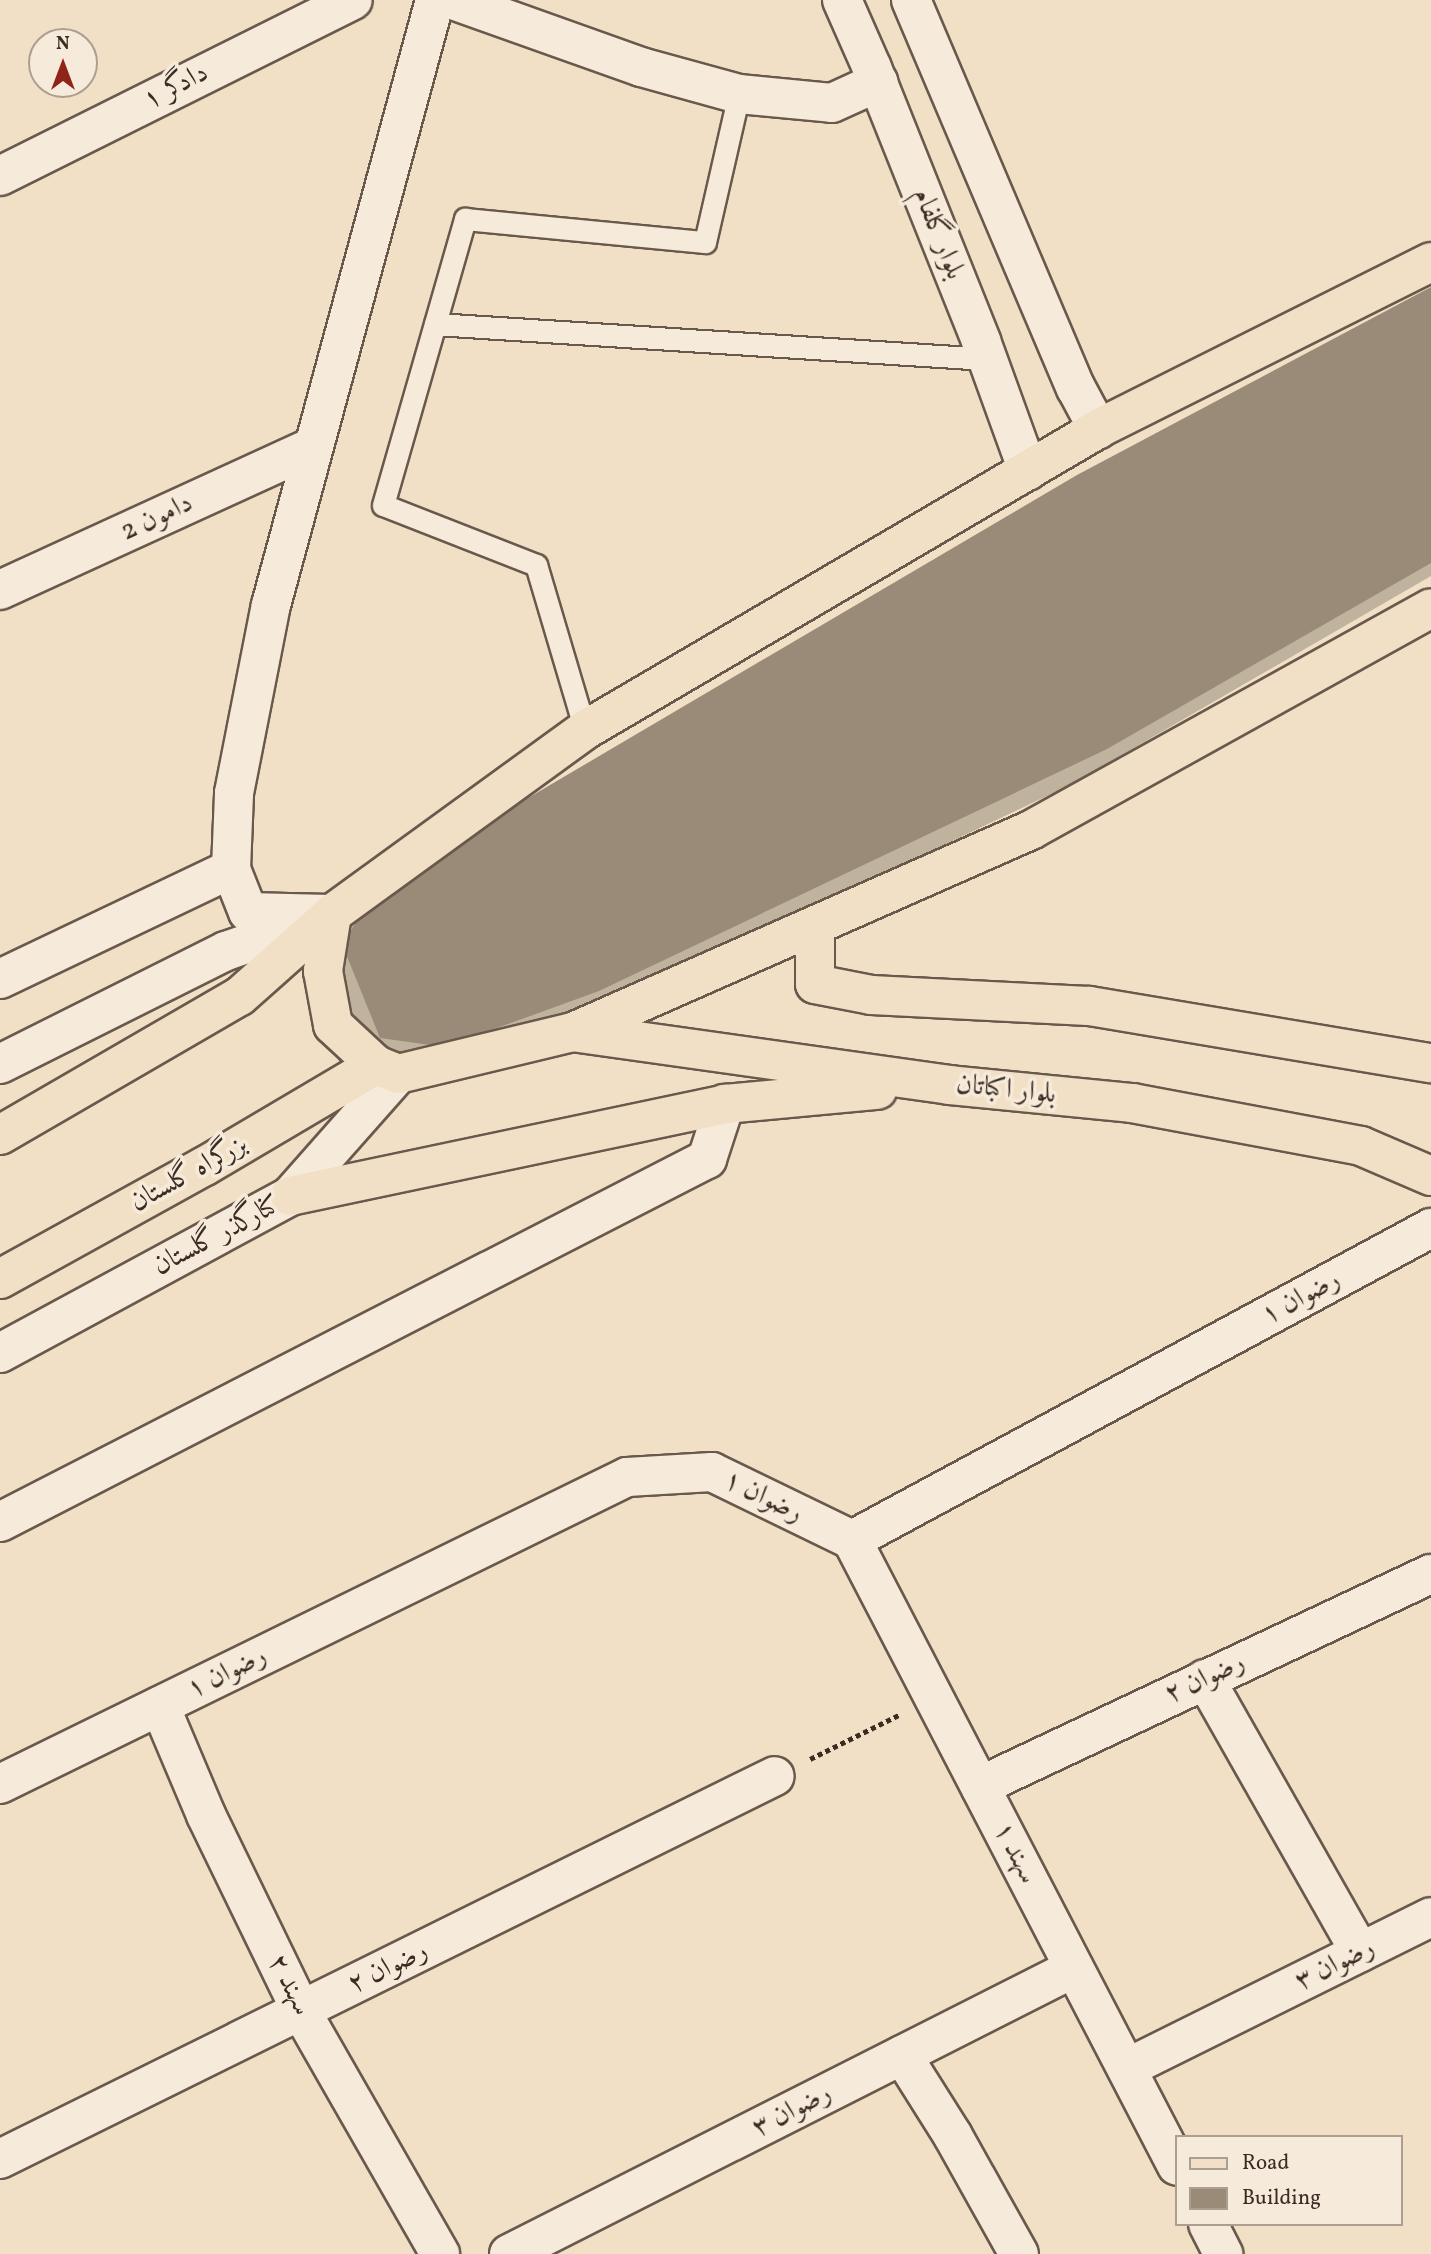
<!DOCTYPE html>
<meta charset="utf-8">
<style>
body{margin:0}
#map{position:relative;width:1431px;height:2254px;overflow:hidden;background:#f1e0c6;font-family:Vollkorn,Amiri,serif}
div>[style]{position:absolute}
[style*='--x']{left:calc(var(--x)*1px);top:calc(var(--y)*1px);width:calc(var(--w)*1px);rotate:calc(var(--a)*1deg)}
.shadow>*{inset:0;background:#0003}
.building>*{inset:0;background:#9a8a78}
.path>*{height:4.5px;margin-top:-2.25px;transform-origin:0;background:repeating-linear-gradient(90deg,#3c2c24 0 5px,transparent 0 8.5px)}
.roads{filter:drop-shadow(2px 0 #69594c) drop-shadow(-2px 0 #69594c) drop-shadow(0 2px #69594c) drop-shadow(0 -2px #69594c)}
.lane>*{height:21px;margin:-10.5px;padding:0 10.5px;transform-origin:10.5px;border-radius:10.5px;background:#f6ebda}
.street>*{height:38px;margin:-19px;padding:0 19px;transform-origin:19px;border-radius:19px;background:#f6ebda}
.secondary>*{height:38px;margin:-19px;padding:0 19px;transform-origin:19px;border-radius:19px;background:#f6ebda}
.primary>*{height:38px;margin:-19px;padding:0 19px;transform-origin:19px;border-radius:19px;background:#f1e0c6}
.highway>*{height:38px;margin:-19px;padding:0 19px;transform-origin:19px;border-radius:19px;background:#f1e0c6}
span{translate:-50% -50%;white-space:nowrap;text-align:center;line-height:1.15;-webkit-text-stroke:7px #f6ebda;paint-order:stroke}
.street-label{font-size:28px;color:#3c2c24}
.legend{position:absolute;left:1175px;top:2135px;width:228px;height:91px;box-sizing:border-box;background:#f6ebda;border:2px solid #ac9f91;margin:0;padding:9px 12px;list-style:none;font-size:21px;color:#3c2c24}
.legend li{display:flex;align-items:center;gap:14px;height:35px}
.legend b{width:35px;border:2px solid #ac9f91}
.north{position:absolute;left:28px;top:28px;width:70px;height:70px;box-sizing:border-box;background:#f6ebda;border:2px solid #ac9f91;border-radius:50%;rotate:0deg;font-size:19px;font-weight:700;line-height:28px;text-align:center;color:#3c2c24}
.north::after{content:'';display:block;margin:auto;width:24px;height:32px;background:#8f2418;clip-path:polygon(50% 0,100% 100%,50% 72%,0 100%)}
</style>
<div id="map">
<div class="shadow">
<div style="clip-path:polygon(1431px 289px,1431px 576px,1068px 786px,561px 1027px,344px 1074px,306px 982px,344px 924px,1078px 477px)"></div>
</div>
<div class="building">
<div style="clip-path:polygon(1431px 287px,1431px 563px,1107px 749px,599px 991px,445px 1047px,380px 1038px,342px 944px,380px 885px,1077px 475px)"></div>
</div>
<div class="path">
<div style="--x:810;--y:1759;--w:99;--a:-26.3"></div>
</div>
<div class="roads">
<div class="lane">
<div style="--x:435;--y:324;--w:553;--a:3.63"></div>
<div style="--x:585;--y:730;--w:172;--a:-106.5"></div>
<div style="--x:536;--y:565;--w:164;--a:-158.6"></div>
<div style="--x:383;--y:505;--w:298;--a:-74"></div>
<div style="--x:465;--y:219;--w:241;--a:5.5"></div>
<div style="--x:705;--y:242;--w:152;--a:-77.1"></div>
</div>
<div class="street">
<div style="--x:453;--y:0;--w:200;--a:19.6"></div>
<div style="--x:641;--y:67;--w:102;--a:15.4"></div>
<div style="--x:739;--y:94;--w:93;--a:5.5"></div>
<div style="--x:832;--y:103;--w:51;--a:-24.5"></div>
<div style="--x:0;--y:176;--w:394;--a:-26.5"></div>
<div style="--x:0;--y:590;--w:344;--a:-24.6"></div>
<div style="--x:330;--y:914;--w:82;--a:-178.6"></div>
<div style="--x:248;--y:912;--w:46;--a:-111.6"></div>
<div style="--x:231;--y:869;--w:76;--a:-87.7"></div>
<div style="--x:234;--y:793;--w:192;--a:-78.9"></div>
<div style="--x:271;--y:605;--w:627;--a:-74.83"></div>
<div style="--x:0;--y:979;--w:256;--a:-25.5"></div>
<div style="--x:0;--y:1522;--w:795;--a:-27.18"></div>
<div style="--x:707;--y:1159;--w:58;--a:-71.9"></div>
<div style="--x:852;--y:1540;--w:705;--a:62.56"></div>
<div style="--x:1205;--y:1679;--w:314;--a:60.4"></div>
<div style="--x:160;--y:1706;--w:118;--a:67.1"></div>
<div style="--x:206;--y:1815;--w:218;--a:64.1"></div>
<div style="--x:301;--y:2011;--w:280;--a:60.2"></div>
<div style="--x:0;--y:1784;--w:698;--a:-26.09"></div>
<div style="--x:627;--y:1477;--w:85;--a:-3.4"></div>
<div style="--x:712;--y:1472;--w:156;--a:25.9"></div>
<div style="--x:852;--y:1540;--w:658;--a:-28.32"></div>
<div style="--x:980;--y:1786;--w:498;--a:-25.2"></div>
<div style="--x:902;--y:2055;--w:96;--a:57.8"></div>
<div style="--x:953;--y:2136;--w:135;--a:60.8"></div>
<div style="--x:1127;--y:2068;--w:339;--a:-26.4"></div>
<div style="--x:0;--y:2159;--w:864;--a:-26.3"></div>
<div style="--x:1208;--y:2224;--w:34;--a:63"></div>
<div style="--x:509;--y:2254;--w:633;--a:-26.85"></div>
</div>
<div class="secondary">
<div style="--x:842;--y:0;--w:74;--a:66.2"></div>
<div style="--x:872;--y:68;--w:294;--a:68.2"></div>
<div style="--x:981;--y:341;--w:138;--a:70.1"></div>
<div style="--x:911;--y:0;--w:422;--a:67"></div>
<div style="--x:1076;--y:388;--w:47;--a:61.8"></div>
<div style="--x:0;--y:1064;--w:253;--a:-26.6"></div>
<div style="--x:226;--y:951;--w:112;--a:-19.2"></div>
<div style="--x:0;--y:1353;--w:330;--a:-28.4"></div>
<div style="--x:290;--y:1196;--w:163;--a:-48.5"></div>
</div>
<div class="primary">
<div style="--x:815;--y:926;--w:58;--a:90"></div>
<div style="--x:815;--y:984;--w:57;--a:11.1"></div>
<div style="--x:871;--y:995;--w:218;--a:2.9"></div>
<div style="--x:1089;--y:1006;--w:347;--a:9.5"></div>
<div style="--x:573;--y:1032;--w:380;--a:8"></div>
<div style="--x:949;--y:1085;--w:184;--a:5.6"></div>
<div style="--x:1132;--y:1103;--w:233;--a:10.6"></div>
<div style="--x:1361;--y:1146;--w:76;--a:23.2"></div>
<div style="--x:290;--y:1196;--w:445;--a:-11.9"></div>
<div style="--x:725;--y:1104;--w:153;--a:-5.3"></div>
</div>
<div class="highway">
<div style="--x:1431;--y:262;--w:373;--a:153.4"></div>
<div style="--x:1098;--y:429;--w:595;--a:149.6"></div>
<div style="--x:585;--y:730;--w:313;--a:144"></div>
<div style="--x:332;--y:914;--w:58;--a:99"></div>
<div style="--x:323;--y:971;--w:55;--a:79.5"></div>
<div style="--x:333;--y:1025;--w:59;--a:42.9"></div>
<div style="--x:376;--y:1065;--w:24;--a:22"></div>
<div style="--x:398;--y:1074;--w:180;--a:-13.5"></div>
<div style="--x:573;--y:1032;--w:501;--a:-23.8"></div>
<div style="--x:1031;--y:830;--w:457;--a:-29"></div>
<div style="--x:0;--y:1135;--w:277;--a:-30.1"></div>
<div style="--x:240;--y:996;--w:123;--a:-41.7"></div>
<div style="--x:0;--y:1279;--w:234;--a:-28.9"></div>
<div style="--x:205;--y:1166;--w:199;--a:-30.6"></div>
</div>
</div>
<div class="street-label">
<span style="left:176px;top:87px;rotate:-27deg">۱ دادگر</span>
<span style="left:938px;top:234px;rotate:68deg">بلوار گلفام</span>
<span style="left:157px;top:518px;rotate:-25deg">دامون 2</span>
<span style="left:1006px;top:1090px;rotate:6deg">بلوار اکباتان</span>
<span style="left:189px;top:1174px;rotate:-29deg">بزرگراه گلستان</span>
<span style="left:217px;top:1236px;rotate:-28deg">کنارگذر گلستان</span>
<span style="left:1301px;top:1298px;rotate:-28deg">رضوان ۱</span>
<span style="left:763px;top:1497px;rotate:26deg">رضوان ۱</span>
<span style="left:227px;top:1673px;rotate:-26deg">رضوان ۱</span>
<span style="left:1205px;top:1679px;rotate:-25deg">رضوان ۲</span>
<span style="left:1015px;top:1853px;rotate:63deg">سهند ۱</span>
<span style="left:1335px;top:1965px;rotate:-26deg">رضوان ۳</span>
<span style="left:388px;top:1968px;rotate:-26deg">رضوان ۲</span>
<span style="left:289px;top:1985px;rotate:63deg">سهند ۲</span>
<span style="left:792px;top:2111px;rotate:-27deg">رضوان ۳</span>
</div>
<ul class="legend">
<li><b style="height:9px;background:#f1e0c6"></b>Road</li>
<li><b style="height:19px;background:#9a8a78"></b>Building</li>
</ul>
<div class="north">N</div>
</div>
